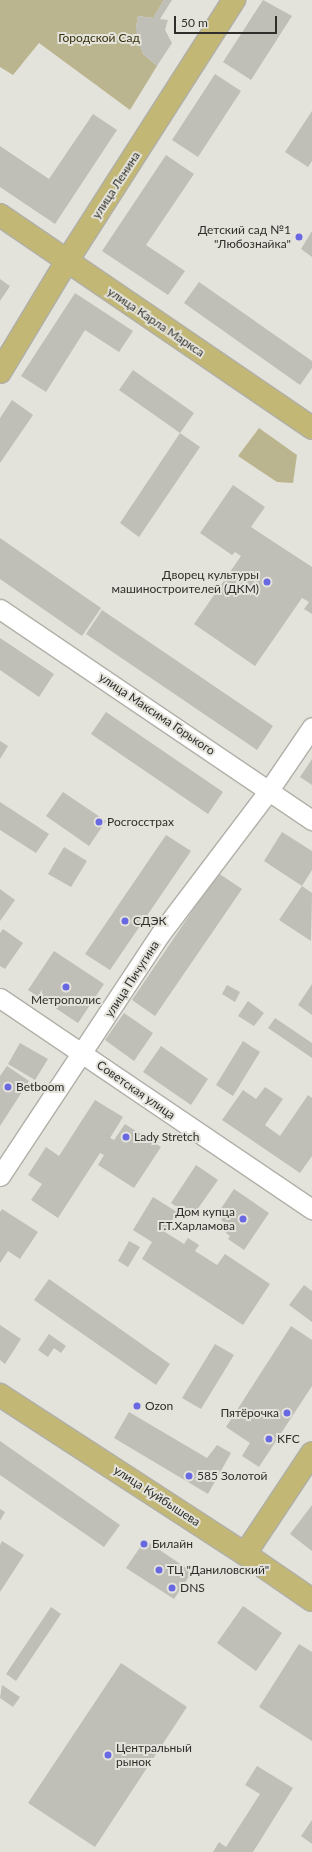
<!DOCTYPE html>
<meta charset="utf-8">
<style>
body{margin:0}
#map{position:relative;width:312px;height:1852px;overflow:hidden;background:#e4e3db;font-family:Lato,sans-serif}
div>[style]{position:absolute}
[style*='--x']{left:calc(var(--x)*1px);top:calc(var(--y)*1px);width:calc(var(--w)*1px);rotate:calc(var(--a)*1deg)}
.green>*{inset:0;background:#bbb58f}
.building>*{inset:0;background:#bfbeb7}
.roads{filter:drop-shadow(1px 0 #b0afa8) drop-shadow(-1px 0 #b0afa8) drop-shadow(0 1px #b0afa8) drop-shadow(0 -1px #b0afa8)}
.minor>*{height:19px;margin:-9.5px;padding:0 9.5px;transform-origin:9.5px;border-radius:9.5px;background:#fff}
.major>*{height:22px;margin:-11px;padding:0 11px;transform-origin:11px;border-radius:11px;background:#c2b775}
.dots>*{width:11px;height:11px;translate:-50% -50%;box-sizing:border-box;border:2px solid #e4e3db;border-radius:50%}
span{translate:-50% -50%;white-space:nowrap;text-align:center;line-height:1.15;-webkit-text-stroke:4px #e4e3db;paint-order:stroke}
.park-label{font-size:12px;color:#37300a}
.street-label{font-size:12px;color:#2f2e2b}
.poi-label{font-size:12px;color:#2f2e2b}
.right{translate:-100% -50%;text-align:right}
.left{translate:0 -50%;text-align:left}
.scale{position:absolute;left:174px;top:16px;width:103px;height:18px;box-sizing:border-box;border:2px solid #2f2e2b;border-top:0;padding-left:5px;font-size:12px;line-height:14px;white-space:nowrap;color:#2f2e2b;-webkit-text-stroke:3px #e4e3db;paint-order:stroke}
</style>
<div id="map">
<div class="green">
<div style="clip-path:polygon(0 0,164px 0,153px 18px,138px 16px,136px 27px,143px 54px,157px 66px,130px 110px,39px 43px,13px 75px,0 67px)"></div>
<div style="clip-path:polygon(259px 428px,297px 455px,293px 483px,277px 482px,238px 456px)"></div>
</div>
<div class="building">
<div style="clip-path:polygon(164px 0,172px 0,160px 19px,168px 20px,165px 30px,172px 43px,157px 66px,143px 54px,137px 39px,136px 27px,138px 16px,153px 18px)"></div>
<div style="clip-path:polygon(263px 0,292px 16px,251px 80px,223px 62px)"></div>
<div style="clip-path:polygon(215px 74px,241px 91px,198px 157px,172px 140px)"></div>
<div style="clip-path:polygon(312px 111px,312px 161px,308px 167px,285px 152px)"></div>
<div style="clip-path:polygon(93px 114px,117px 130px,55px 224px,0 187px,0 146px,49px 179px)"></div>
<div style="clip-path:polygon(166px 155px,194px 174px,146px 245px,185px 271px,168px 295px,102px 251px)"></div>
<div style="clip-path:polygon(312px 231px,312px 257px,301px 249px)"></div>
<div style="clip-path:polygon(0 279px,10px 286px,0 301px)"></div>
<div style="clip-path:polygon(199px 282px,312px 361px,312px 368px,300px 385px,184px 303px)"></div>
<div style="clip-path:polygon(75px 293px,133px 331px,119px 352px,85px 330px,46px 392px,21px 376px)"></div>
<div style="clip-path:polygon(133px 370px,194px 413px,180px 433px,119px 390px)"></div>
<div style="clip-path:polygon(12px 400px,33px 415px,0 463px,0 418px)"></div>
<div style="clip-path:polygon(180px 433px,200px 447px,139px 537px,120px 523px)"></div>
<div style="clip-path:polygon(233px 485px,265px 507px,251px 527px,312px 567px,312px 614px,304px 609px,309px 602px,302px 598px,255px 666px,194px 624px,241px 556px,235px 552px,232px 555px,200px 533px)"></div>
<div style="clip-path:polygon(0 538px,101px 608px,82px 636px,0 579px)"></div>
<div style="clip-path:polygon(102px 610px,273px 726px,257px 750px,86px 634px)"></div>
<div style="clip-path:polygon(0 638px,54px 674px,39px 697px,0 670px)"></div>
<div style="clip-path:polygon(106px 712px,223px 792px,208px 814px,91px 734px)"></div>
<div style="clip-path:polygon(0 741px,8px 746px,0 759px)"></div>
<div style="clip-path:polygon(312px 759px,312px 785px,300px 777px)"></div>
<div style="clip-path:polygon(63px 792px,106px 821px,89px 846px,46px 816px)"></div>
<div style="clip-path:polygon(0 802px,49px 834px,36px 853px,0 830px)"></div>
<div style="clip-path:polygon(282px 832px,312px 851px,312px 870px,302px 886px,312px 893px,311px 941px,279px 920px,302px 886px,264px 861px)"></div>
<div style="clip-path:polygon(166px 835px,191px 851px,110px 970px,85px 954px)"></div>
<div style="clip-path:polygon(64px 847px,87px 861px,71px 887px,48px 874px)"></div>
<div style="clip-path:polygon(218px 873px,242px 889px,155px 1016px,132px 1000px)"></div>
<div style="clip-path:polygon(0 889px,15px 900px,0 921px)"></div>
<div style="clip-path:polygon(3px 929px,23px 943px,5px 969px,0 966px,0 933px)"></div>
<div style="clip-path:polygon(54px 951px,104px 984px,78px 1023px,28px 990px)"></div>
<div style="clip-path:polygon(312px 984px,312px 1015px,298px 1005px)"></div>
<div style="clip-path:polygon(227px 985px,240px 992px,235px 1002px,222px 994px)"></div>
<div style="clip-path:polygon(248px 1001px,264px 1013px,254px 1026px,238px 1016px)"></div>
<div style="clip-path:polygon(124px 1013px,153px 1033px,134px 1061px,105px 1040px)"></div>
<div style="clip-path:polygon(275px 1018px,312px 1043px,312px 1058px,268px 1028px)"></div>
<div style="clip-path:polygon(243px 1041px,260px 1052px,233px 1096px,216px 1085px)"></div>
<div style="clip-path:polygon(20px 1043px,48px 1059px,35px 1080px,8px 1064px)"></div>
<div style="clip-path:polygon(161px 1046px,208px 1079px,191px 1105px,143px 1072px)"></div>
<div style="clip-path:polygon(7px 1066px,29px 1081px,0 1126px,0 1076px)"></div>
<div style="clip-path:polygon(265px 1087px,283px 1099px,265px 1125px,280px 1136px,308px 1095px,312px 1098px,312px 1156px,300px 1173px,222px 1120px,243px 1090px,256px 1099px)"></div>
<div style="clip-path:polygon(95px 1100px,123px 1117px,110px 1138px,114px 1140px,125px 1124px,161px 1147px,134px 1188px,98px 1165px,104px 1155px,100px 1153px,58px 1218px,31px 1200px,42px 1184px,28px 1175px,46px 1147px,59px 1156px)"></div>
<div style="clip-path:polygon(196px 1165px,218px 1180px,192px 1217px,171px 1203px)"></div>
<div style="clip-path:polygon(234px 1189px,269px 1213px,244px 1250px,228px 1239px,230px 1236px,226px 1233px,230px 1226px,221px 1220px,223px 1217px,218px 1213px)"></div>
<div style="clip-path:polygon(153px 1197px,177px 1212px,165px 1232px,184px 1244px,188px 1238px,199px 1245px,195px 1251px,217px 1265px,225px 1254px,270px 1284px,243px 1325px,142px 1259px,152px 1242px,133px 1230px)"></div>
<div style="clip-path:polygon(2px 1209px,38px 1232px,20px 1259px,8px 1251px,0 1263px,0 1212px)"></div>
<div style="clip-path:polygon(129px 1241px,140px 1247px,128px 1267px,118px 1261px)"></div>
<div style="clip-path:polygon(49px 1279px,170px 1364px,156px 1385px,34px 1300px)"></div>
<div style="clip-path:polygon(304px 1285px,312px 1291px,312px 1322px,289px 1305px)"></div>
<div style="clip-path:polygon(0 1325px,21px 1339px,5px 1364px,0 1360px)"></div>
<div style="clip-path:polygon(291px 1326px,312px 1340px,312px 1386px,259px 1467px,242px 1456px,250px 1443px,226px 1427px)"></div>
<div style="clip-path:polygon(49px 1334px,66px 1346px,61px 1353px,54px 1348px,48px 1357px,38px 1350px)"></div>
<div style="clip-path:polygon(215px 1344px,234px 1355px,201px 1409px,182px 1398px)"></div>
<div style="clip-path:polygon(129px 1412px,207px 1458px,217px 1445px,231px 1453px,208px 1494px,114px 1438px)"></div>
<div style="clip-path:polygon(0 1441px,120px 1525px,104px 1547px,0 1475px)"></div>
<div style="clip-path:polygon(312px 1505px,312px 1551px,290px 1534px)"></div>
<div style="clip-path:polygon(0 1509px,5px 1512px,0 1521px)"></div>
<div style="clip-path:polygon(145px 1540px,192px 1572px,174px 1599px,126px 1568px)"></div>
<div style="clip-path:polygon(2px 1541px,24px 1555px,0 1592px,0 1545px)"></div>
<div style="clip-path:polygon(243px 1606px,282px 1633px,256px 1671px,217px 1643px)"></div>
<div style="clip-path:polygon(51px 1607px,61px 1614px,16px 1681px,6px 1674px)"></div>
<div style="clip-path:polygon(299px 1644px,312px 1652px,312px 1741px,259px 1707px)"></div>
<div style="clip-path:polygon(121px 1663px,187px 1707px,95px 1847px,28px 1803px)"></div>
<div style="clip-path:polygon(2px 1685px,20px 1697px,13px 1707px,0 1698px)"></div>
<div style="clip-path:polygon(257px 1766px,293px 1788px,253px 1852px,213px 1852px,219px 1842px,226px 1847px,260px 1794px,245px 1785px)"></div>
<div style="clip-path:polygon(312px 1820px,312px 1844px,301px 1836px)"></div>
</div>
<div class="roads">
<div class="minor">
<div style="--x:0;--y:609;--w:377;--a:34.1"></div>
<div style="--x:0;--y:998;--w:377;--a:34.1"></div>
<div style="--x:0;--y:1176;--w:291;--a:-56.5"></div>
<div style="--x:161;--y:933;--w:179;--a:-52.9"></div>
<div style="--x:269;--y:790;--w:76;--a:-55.7"></div>
</div>
<div class="major">
<div style="--x:0;--y:215;--w:378;--a:34.3"></div>
<div style="--x:0;--y:372;--w:130;--a:-58.9"></div>
<div style="--x:67;--y:261;--w:310;--a:-57.4"></div>
<div style="--x:0;--y:1395;--w:292;--a:33"></div>
<div style="--x:245;--y:1554;--w:81;--a:34.5"></div>
<div style="--x:245;--y:1554;--w:121;--a:-56.4"></div>
</div>
</div>
<div class="dots">
<div style="left:299px;top:237px;background:#6869e2"></div>
<div style="left:267px;top:582px;background:#6869e2"></div>
<div style="left:99px;top:822px;background:#6869e2"></div>
<div style="left:125px;top:921px;background:#6869e2"></div>
<div style="left:66px;top:987px;background:#6869e2"></div>
<div style="left:8px;top:1087px;background:#6869e2"></div>
<div style="left:126px;top:1137px;background:#6869e2"></div>
<div style="left:243px;top:1219px;background:#6869e2"></div>
<div style="left:137px;top:1406px;background:#6869e2"></div>
<div style="left:287px;top:1413px;background:#6869e2"></div>
<div style="left:269px;top:1439px;background:#6869e2"></div>
<div style="left:189px;top:1476px;background:#6869e2"></div>
<div style="left:144px;top:1544px;background:#6869e2"></div>
<div style="left:159px;top:1570px;background:#6869e2"></div>
<div style="left:172px;top:1588px;background:#6869e2"></div>
<div style="left:108px;top:1755px;background:#6869e2"></div>
</div>
<div class="park-label">
<span style="left:99px;top:38px">Городской Сад</span>
</div>
<div class="street-label">
<span style="left:116px;top:185px;rotate:-57deg">улица Ленина</span>
<span style="left:156px;top:322px;rotate:34deg">улица Карла Маркса</span>
<span style="left:157px;top:714px;rotate:34deg">улица Максима Горького</span>
<span style="left:132px;top:979px;rotate:-57deg">улица Пичугина</span>
<span style="left:136px;top:1090px;rotate:35deg">Советская улица</span>
<span style="left:157px;top:1496px;rotate:33deg">улица Куйбышева</span>
</div>
<div class="poi-label">
<span class="right" style="left:291px;top:237px">Детский cад №1<br>"Любознайка"</span>
<span class="right" style="left:259px;top:582px">Дворец культуры<br>машиностроителей (ДКМ)</span>
<span class="left" style="left:107px;top:822px">Росгосстрах</span>
<span class="left" style="left:133px;top:921px">СДЭК</span>
<span style="left:66px;top:1000px">Метрополис</span>
<span class="left" style="left:16px;top:1087px">Betboom</span>
<span class="left" style="left:134px;top:1137px">Lady Stretch</span>
<span class="right" style="left:235px;top:1219px">Дом купца<br>Г.Т.Харламова</span>
<span class="left" style="left:145px;top:1406px">Ozon</span>
<span class="right" style="left:279px;top:1413px">Пятёрочка</span>
<span class="left" style="left:277px;top:1439px">KFC</span>
<span class="left" style="left:197px;top:1476px">585 Золотой</span>
<span class="left" style="left:152px;top:1544px">Билайн</span>
<span class="left" style="left:167px;top:1570px">ТЦ "Даниловский"</span>
<span class="left" style="left:180px;top:1588px">DNS</span>
<span class="left" style="left:116px;top:1755px">Центральный<br>рынок</span>
</div>
<div class="scale">50 m</div>
</div>
